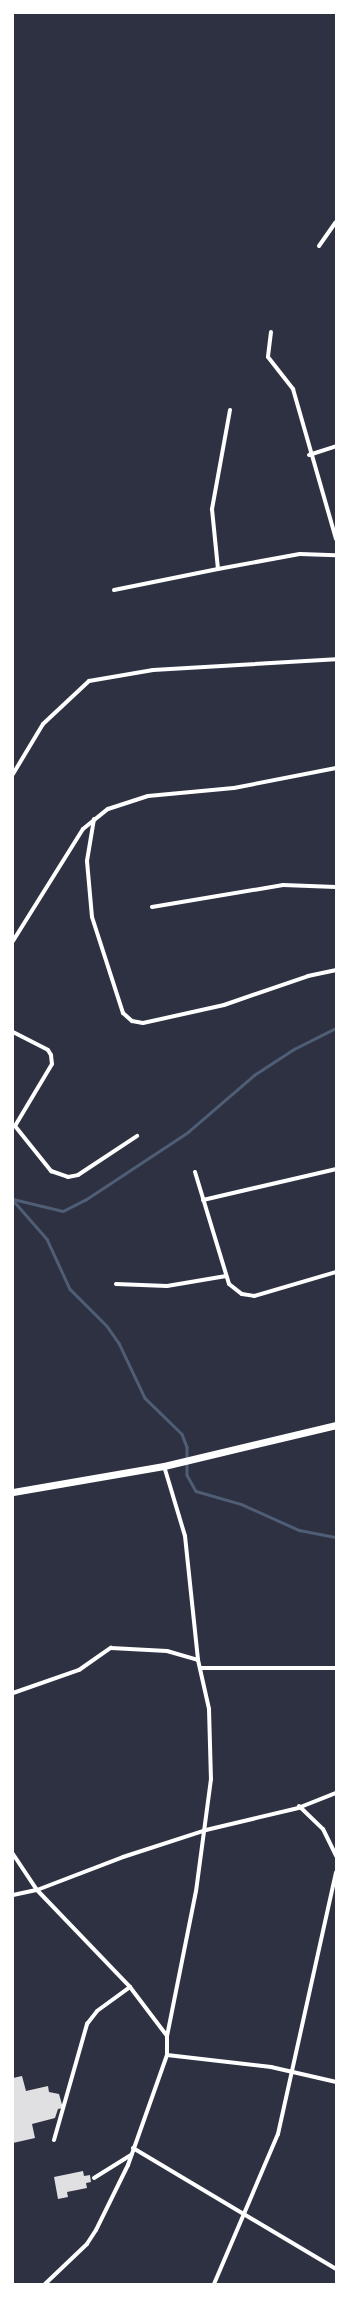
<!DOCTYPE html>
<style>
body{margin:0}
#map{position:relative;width:349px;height:2297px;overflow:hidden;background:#2d3142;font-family:Barlow,sans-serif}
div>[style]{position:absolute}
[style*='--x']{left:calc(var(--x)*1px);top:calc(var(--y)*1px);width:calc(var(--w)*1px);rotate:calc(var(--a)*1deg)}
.stream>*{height:2.5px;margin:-1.25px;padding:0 1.25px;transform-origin:1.25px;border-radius:1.25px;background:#4f5d75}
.building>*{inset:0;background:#e0e0e3}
.minor>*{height:4px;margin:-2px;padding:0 2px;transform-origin:2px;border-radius:2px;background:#fff}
.secondary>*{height:7px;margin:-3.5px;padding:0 3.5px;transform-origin:3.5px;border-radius:3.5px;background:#fff}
span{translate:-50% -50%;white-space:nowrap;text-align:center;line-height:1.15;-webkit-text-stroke:3px #fff;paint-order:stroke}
.frame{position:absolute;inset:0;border:14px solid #fff;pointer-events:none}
</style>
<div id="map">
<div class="stream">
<div style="--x:13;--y:1199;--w:51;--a:13.5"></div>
<div style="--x:63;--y:1211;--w:25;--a:-27"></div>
<div style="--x:85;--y:1200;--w:123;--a:-33.4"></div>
<div style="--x:188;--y:1132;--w:87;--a:-40.8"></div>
<div style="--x:254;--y:1075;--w:48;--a:-33"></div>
<div style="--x:294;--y:1049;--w:47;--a:-26.6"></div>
<div style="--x:13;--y:1200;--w:52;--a:48.9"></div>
<div style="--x:47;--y:1239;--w:55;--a:65.3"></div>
<div style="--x:70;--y:1289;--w:52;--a:45"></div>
<div style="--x:107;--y:1326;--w:21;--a:55"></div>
<div style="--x:119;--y:1343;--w:61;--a:64.7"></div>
<div style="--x:145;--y:1398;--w:52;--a:44.2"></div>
<div style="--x:182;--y:1434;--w:14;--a:69"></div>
<div style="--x:187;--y:1447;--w:28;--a:90"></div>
<div style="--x:187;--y:1475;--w:18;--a:61"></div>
<div style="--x:196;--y:1491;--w:47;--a:16.1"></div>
<div style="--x:241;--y:1504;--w:64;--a:24.1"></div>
<div style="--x:299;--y:1530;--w:38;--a:11"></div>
</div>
<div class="building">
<div style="clip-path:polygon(22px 2076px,26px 2091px,48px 2086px,49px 2092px,59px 2094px,63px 2108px,58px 2109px,55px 2118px,32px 2124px,35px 2138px,13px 2143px,13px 2078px)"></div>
<div style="clip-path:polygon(83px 2171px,84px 2176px,90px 2175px,91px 2182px,86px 2183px,87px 2188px,67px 2192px,68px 2197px,58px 2199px,54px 2177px)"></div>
</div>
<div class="minor">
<div style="--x:319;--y:246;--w:29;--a:-55"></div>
<div style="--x:271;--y:332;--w:25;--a:97"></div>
<div style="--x:268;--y:357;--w:41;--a:52"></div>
<div style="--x:293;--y:389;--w:156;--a:74"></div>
<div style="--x:230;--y:410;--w:101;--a:100.3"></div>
<div style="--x:212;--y:509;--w:60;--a:84.3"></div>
<div style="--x:218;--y:569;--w:83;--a:-10.4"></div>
<div style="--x:300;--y:554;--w:36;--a:2"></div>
<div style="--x:309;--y:455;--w:28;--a:-18"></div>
<div style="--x:114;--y:590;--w:106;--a:-11.4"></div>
<div style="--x:13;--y:774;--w:58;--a:-59"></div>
<div style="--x:43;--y:724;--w:63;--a:-43.1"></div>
<div style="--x:89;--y:681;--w:65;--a:-9.8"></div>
<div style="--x:153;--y:670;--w:183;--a:-3.4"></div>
<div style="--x:94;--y:819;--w:43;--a:99.5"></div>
<div style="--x:87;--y:861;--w:56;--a:84.9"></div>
<div style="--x:92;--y:917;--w:101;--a:72.1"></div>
<div style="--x:123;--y:1013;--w:12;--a:42"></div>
<div style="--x:132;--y:1021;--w:11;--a:10"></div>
<div style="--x:143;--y:1023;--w:83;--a:-12.5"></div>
<div style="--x:224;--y:1005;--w:89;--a:-19"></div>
<div style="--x:308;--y:976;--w:29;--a:-12"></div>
<div style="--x:152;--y:907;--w:133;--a:-9.5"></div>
<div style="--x:283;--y:885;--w:53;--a:2.2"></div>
<div style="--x:13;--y:941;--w:132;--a:-58"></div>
<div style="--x:83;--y:829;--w:32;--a:-39"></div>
<div style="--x:108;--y:809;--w:42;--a:-18"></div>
<div style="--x:148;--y:796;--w:86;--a:-5.3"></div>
<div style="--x:234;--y:788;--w:104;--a:-11.1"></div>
<div style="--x:13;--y:1032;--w:39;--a:27"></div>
<div style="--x:48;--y:1050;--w:6;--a:59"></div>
<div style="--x:51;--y:1055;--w:9;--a:84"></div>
<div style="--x:52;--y:1064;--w:72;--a:120.8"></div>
<div style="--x:15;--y:1126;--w:58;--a:51.3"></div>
<div style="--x:51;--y:1171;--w:18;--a:19"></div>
<div style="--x:68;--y:1177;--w:10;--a:-11"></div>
<div style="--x:78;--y:1175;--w:71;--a:-33.5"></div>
<div style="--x:195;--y:1172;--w:117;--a:73.1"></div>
<div style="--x:229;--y:1284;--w:16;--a:38"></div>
<div style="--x:242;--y:1294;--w:12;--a:9"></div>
<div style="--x:254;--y:1296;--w:85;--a:-16.3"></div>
<div style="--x:203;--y:1200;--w:137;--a:-13.1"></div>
<div style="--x:116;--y:1284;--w:51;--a:2.2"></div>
<div style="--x:167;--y:1286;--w:60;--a:-9.6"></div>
<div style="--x:164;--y:1466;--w:73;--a:73.3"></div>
<div style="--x:185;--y:1536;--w:125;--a:84"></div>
<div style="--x:198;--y:1660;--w:50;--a:77.3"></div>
<div style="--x:209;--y:1709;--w:70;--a:88.4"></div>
<div style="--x:211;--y:1779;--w:113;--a:97.6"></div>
<div style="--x:196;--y:1891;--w:148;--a:101.3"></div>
<div style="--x:200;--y:1668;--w:136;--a:0"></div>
<div style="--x:13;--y:1693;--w:70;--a:-19.2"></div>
<div style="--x:79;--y:1670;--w:39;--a:-35"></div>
<div style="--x:111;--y:1648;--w:56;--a:3.1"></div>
<div style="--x:167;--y:1651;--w:32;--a:16"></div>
<div style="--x:299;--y:1806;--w:33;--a:44"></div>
<div style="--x:323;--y:1829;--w:30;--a:64"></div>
<div style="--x:13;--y:1854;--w:43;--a:56.3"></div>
<div style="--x:37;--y:1890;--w:134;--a:46.2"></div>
<div style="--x:130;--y:1987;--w:61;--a:52.9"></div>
<div style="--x:167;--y:2036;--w:19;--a:90"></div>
<div style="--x:167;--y:2055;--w:117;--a:109.5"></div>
<div style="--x:128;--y:2165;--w:72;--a:116.2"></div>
<div style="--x:96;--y:2230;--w:17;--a:123"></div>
<div style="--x:87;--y:2244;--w:58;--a:136.4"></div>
<div style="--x:13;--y:1895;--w:25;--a:-12"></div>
<div style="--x:37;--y:1890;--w:92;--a:-21"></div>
<div style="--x:123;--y:1857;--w:87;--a:-18"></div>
<div style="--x:206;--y:1830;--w:95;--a:-13.4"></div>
<div style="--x:298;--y:1808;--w:41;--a:-21.5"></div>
<div style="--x:167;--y:2055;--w:105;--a:6.6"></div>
<div style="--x:271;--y:2067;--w:67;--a:13"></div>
<div style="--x:54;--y:2140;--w:121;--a:-74.1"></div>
<div style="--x:87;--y:2024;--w:16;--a:-52"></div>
<div style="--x:97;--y:2011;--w:41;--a:-36"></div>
<div style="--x:133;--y:2148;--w:236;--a:30.8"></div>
<div style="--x:94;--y:2178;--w:44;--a:-31.9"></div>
<div style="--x:214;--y:2284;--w:163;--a:-66.9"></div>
<div style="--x:278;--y:2134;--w:268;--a:-77.5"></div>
</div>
<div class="secondary">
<div style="--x:13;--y:1492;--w:153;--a:-9.8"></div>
<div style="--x:164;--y:1466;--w:177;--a:-13.4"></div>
</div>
<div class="frame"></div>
</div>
